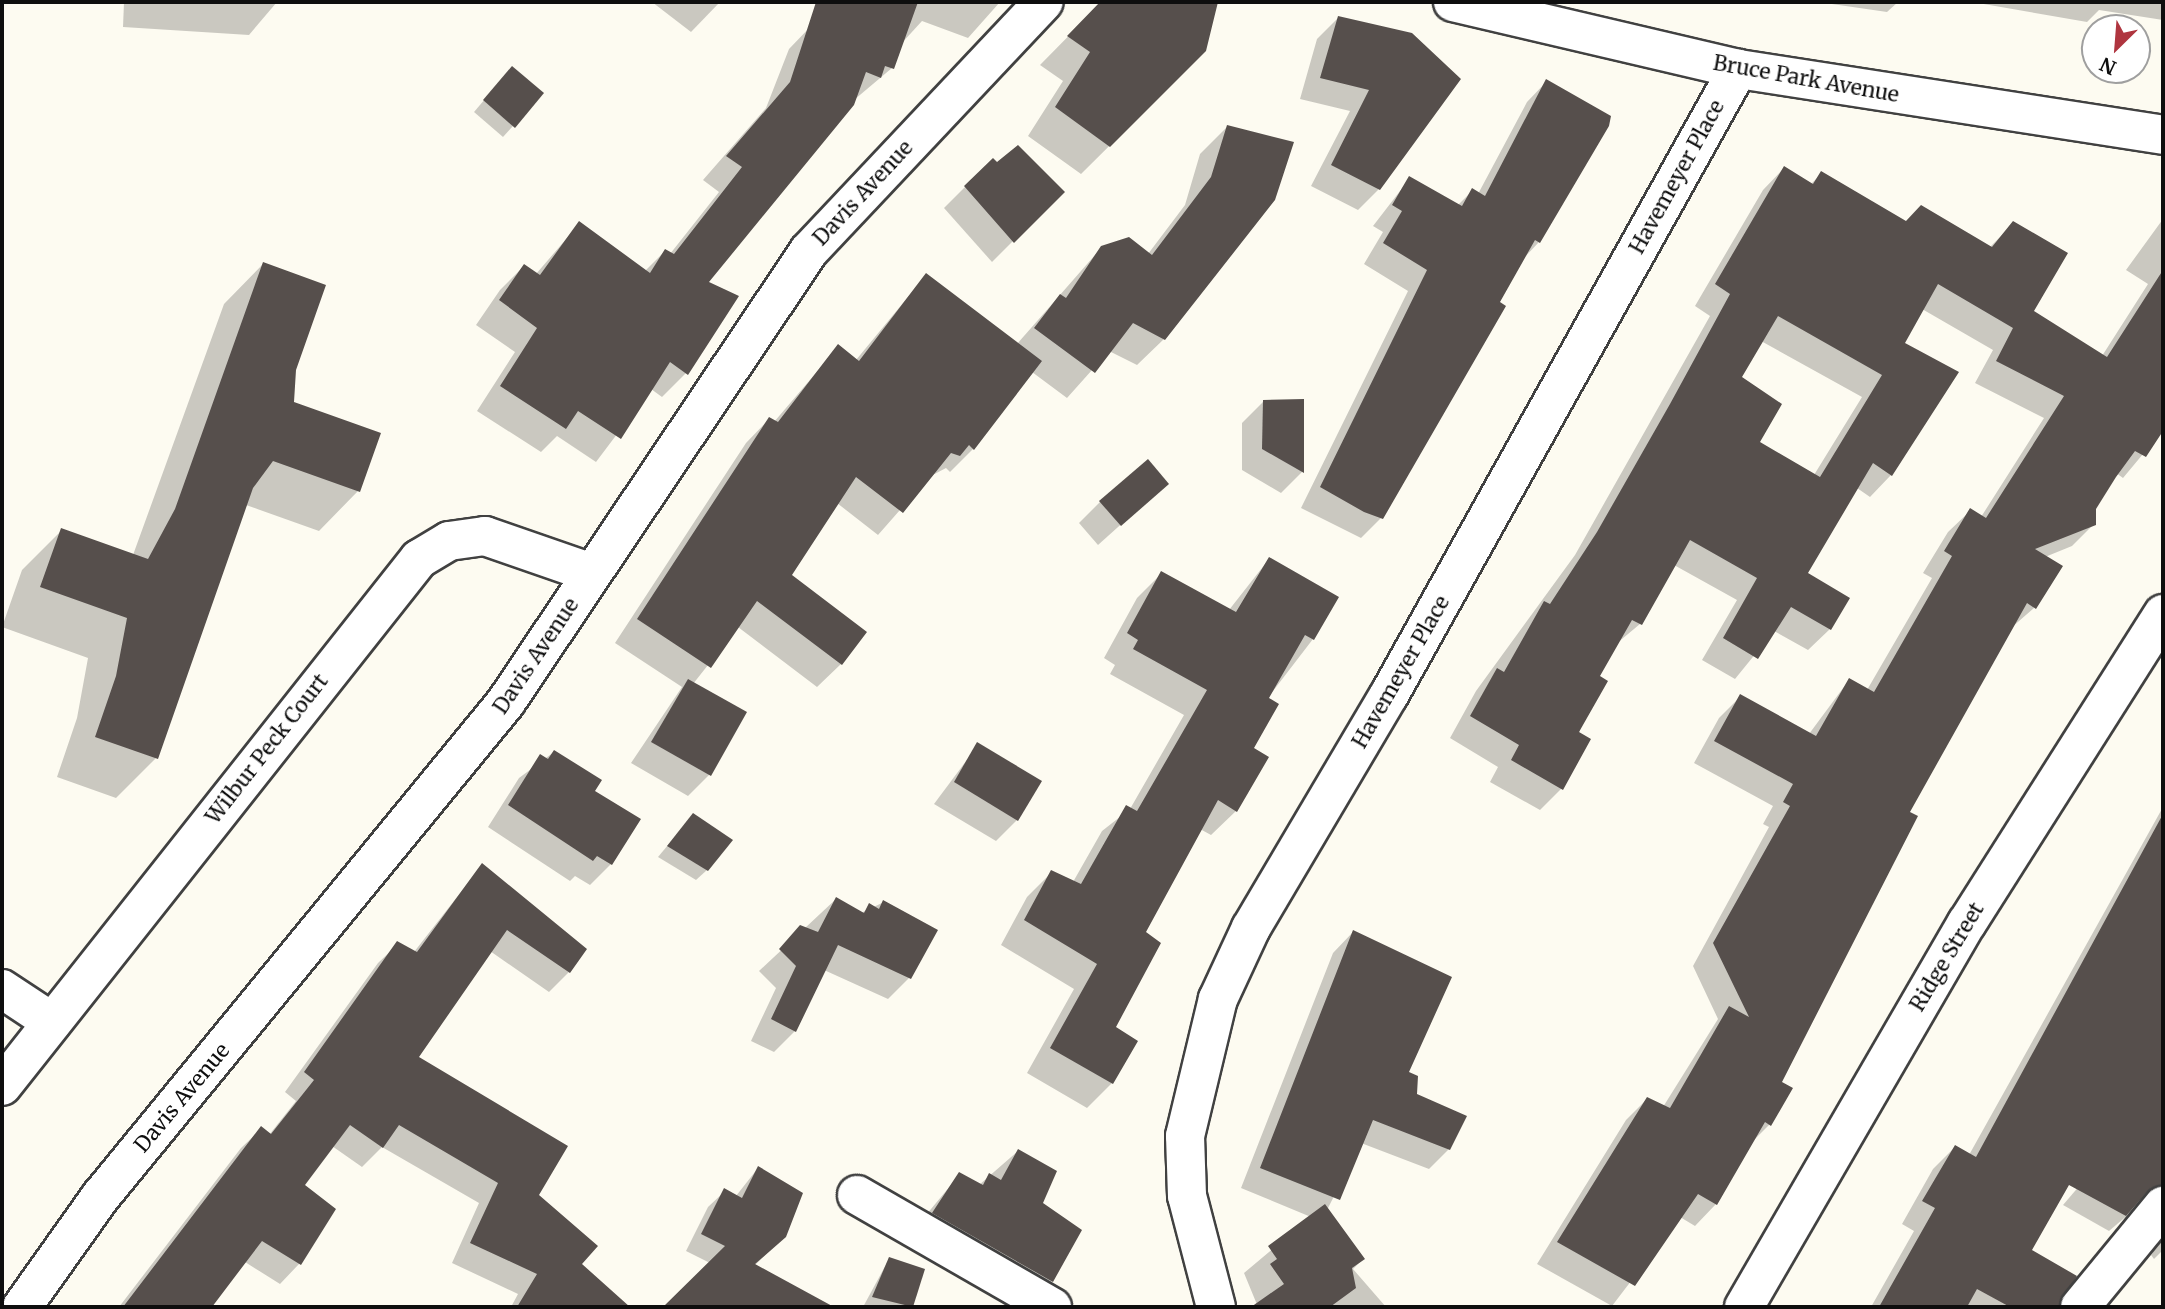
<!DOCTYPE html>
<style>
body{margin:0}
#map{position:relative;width:2165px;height:1309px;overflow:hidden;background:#fdfbf1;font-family:Merriweather,serif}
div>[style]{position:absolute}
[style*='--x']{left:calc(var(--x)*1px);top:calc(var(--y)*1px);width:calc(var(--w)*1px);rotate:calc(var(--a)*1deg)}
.shadow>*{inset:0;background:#0003}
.building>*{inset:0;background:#564f4c}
.roads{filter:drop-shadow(2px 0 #414141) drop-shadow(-2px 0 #414141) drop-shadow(0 2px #414141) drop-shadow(0 -2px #414141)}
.minor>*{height:38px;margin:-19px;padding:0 19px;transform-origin:19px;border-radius:19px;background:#fff}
span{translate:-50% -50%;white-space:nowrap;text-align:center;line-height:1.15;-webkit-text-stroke:7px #fff;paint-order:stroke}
.street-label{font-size:21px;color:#0e0e0e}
.frame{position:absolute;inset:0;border:4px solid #0e0e0e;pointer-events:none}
.north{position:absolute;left:2081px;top:14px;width:70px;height:70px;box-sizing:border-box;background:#fff;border:2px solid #9f9f9f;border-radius:50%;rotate:205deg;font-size:19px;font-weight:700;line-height:28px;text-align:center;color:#0e0e0e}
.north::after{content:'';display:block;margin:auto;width:24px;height:32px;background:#af353f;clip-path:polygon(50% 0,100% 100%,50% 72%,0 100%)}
</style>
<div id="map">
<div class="shadow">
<div style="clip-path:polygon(124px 2px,277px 2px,249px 35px,123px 27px)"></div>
<div style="clip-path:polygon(652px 2px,720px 2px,691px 32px)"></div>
<div style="clip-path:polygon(823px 2px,1000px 2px,968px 38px,922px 21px,901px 44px,892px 68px,854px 100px,707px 283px,686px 373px,662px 397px,651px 389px,596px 462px,557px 436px,541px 452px,477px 411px,515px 352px,476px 325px,500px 290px,524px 266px,536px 274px,579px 224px,645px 271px,665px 251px,670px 254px,719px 192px,703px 180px,766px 108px,789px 49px,812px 25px)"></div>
<div style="clip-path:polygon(1102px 2px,1217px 2px,1205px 51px,1081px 174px,1028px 136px,1063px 81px,1040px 65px)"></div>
<div style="clip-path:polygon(1818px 2px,1898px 2px,1887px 12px)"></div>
<div style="clip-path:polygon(1972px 2px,2163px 2px,2163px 20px,2099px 10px,2087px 22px)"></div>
<div style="clip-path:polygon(1338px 18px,1411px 35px,1379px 189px,1358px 210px,1311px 186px,1350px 111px,1300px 99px,1317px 39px)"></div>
<div style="clip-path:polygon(502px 79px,542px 94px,503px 137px,474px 112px)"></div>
<div style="clip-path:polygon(1547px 81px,1539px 242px,1523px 259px,1381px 518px,1361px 538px,1301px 508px,1408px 291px,1364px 264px,1383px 232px,1373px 226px,1410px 178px,1457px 206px,1472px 191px,1478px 194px,1527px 102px)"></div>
<div style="clip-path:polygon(1227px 127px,1164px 339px,1137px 365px,1109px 351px,1067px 398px,1032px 372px,973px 449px,950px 472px,946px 468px,929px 477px,878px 535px,837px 503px,789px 576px,841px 664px,817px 687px,738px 627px,693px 684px,745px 713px,709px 775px,688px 796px,631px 763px,682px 687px,615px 643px,746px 443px,769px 419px,774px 422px,838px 347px,856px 360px,926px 275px,1017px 344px,1102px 247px,1148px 254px,1185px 205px,1200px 154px)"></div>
<div style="clip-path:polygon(992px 160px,1062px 192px,992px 262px,944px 208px)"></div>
<div style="clip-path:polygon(evenodd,1784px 168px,1810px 185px,1821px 174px,1905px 223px,1990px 247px,2014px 223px,2031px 312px,2102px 356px,2148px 284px,2126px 270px,2163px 219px,2163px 430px,2123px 478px,2116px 473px,2094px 508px,2094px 524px,2072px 546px,2045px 557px,2060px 567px,2034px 608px,2011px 628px,1908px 812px,1779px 1082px,1769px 1125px,1750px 1144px,1716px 1204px,1695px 1226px,1680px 1217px,1612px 1306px,1537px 1264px,1626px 1120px,1647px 1099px,1663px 1107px,1718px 1019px,1693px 966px,1769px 827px,1763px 824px,1773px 806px,1694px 763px,1719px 718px,1741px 696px,1809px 734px,1849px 680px,1867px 690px,1932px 578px,1923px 573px,1948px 532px,1970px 511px,1981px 517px,2044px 418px,1975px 383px,1993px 350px,1922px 309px,1902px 344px,1956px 372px,1891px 475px,1870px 497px,1857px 488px,1806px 574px,1830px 629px,1808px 650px,1774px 631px,1735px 679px,1702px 660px,1737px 600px,1674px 565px,1640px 624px,1616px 644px,1597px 677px,1561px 789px,1540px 810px,1490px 782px,1498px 767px,1450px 738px,1476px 691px,1575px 555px,1710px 316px,1695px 306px,1763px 190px,1784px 168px,1761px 341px,1862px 397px,1814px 475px,1758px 443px,1740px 378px,1761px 341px)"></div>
<div style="clip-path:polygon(263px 264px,294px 369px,292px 403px,358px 491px,319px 531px,246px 505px,156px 758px,116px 798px,57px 777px,77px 718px,88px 658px,2px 627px,22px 570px,62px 530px,133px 555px,224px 304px)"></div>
<div style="clip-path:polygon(1302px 401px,1302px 472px,1281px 493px,1242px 470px,1242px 423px,1263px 402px)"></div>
<div style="clip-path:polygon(1166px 484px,1098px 545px,1079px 523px,1100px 502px)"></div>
<div style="clip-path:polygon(1269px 559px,1313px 639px,1267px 699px,1236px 811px,1211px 835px,1200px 829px,1144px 932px,1113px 1028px,1112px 1083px,1087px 1108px,1027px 1073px,1074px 989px,1001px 945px,1027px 897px,1052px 872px,1073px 882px,1102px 831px,1130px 809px,1184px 715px,1110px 674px,1115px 665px,1104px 658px,1137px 598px,1161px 574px,1229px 610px)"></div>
<div style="clip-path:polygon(978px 745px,1017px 820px,996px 841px,934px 804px)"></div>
<div style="clip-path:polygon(554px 752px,593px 791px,611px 864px,590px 885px,575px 876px,570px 881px,488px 827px,519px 778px)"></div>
<div style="clip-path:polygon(2163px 807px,2163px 997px,2029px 1251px,2058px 1307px,1871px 1307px,1914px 1231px,1902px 1224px,1933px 1169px,1955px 1147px,1969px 1155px)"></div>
<div style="clip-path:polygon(693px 815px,707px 870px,696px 880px,658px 857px)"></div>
<div style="clip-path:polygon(482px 865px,569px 972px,549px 992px,490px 951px,417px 1057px,536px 1195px,580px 1264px,611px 1293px,598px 1307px,511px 1307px,518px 1294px,452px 1263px,479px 1203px,382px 1147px,362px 1167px,332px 1146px,303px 1186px,299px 1264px,280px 1284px,245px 1262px,211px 1307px,119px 1307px,241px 1148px,261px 1129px,269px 1135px,296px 1101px,285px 1092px,378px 963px,398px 944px,414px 952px)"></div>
<div style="clip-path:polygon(836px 899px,861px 913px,884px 902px,909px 978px,888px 999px,824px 970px,795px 1031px,774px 1052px,751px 1041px,776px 988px,759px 971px)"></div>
<div style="clip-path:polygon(1353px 932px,1415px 1095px,1449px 1149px,1429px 1169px,1361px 1143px,1327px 1210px,1363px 1259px,1353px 1269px,1386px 1307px,1258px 1307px,1244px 1273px,1311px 1217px,1241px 1188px,1333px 953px)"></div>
<div style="clip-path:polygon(2163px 1088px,2163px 1185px,2109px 1231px,2063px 1205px)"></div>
<div style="clip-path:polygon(1018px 1151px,1041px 1203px,1080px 1230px,1052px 1281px,1026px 1307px,1012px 1307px,902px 1244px,960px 1174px,979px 1185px)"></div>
<div style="clip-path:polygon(758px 1168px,785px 1236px,754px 1266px,775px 1277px,800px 1307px,666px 1307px,710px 1263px,686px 1251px,708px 1207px,725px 1191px,736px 1196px)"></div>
<div style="clip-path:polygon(2163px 1238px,2163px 1250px,2154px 1259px,2151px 1255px)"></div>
<div style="clip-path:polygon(889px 1259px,923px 1270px,911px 1307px,863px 1307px)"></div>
</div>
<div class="building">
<div style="clip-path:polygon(816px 2px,918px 2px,894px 69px,885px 66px,881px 78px,866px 72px,854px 105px,709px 282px,739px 296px,688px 375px,670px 362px,621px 439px,578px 411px,566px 429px,500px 386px,537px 328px,499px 300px,524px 264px,540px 275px,579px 221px,650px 273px,665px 249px,674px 254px,742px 167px,726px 156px,790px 82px)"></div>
<div style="clip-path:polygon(1100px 2px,1218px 2px,1206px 51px,1110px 147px,1055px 107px,1090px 52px,1067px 36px)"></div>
<div style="clip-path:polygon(1338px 16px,1412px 33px,1461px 79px,1380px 190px,1331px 165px,1369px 90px,1320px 78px)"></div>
<div style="clip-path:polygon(512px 66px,544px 93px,515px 128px,483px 100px)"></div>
<div style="clip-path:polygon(1546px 79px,1611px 116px,1609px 126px,1540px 243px,1535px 240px,1500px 302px,1506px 306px,1383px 519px,1364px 512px,1320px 487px,1427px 270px,1383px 243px,1402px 211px,1392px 205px,1409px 176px,1462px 206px,1472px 188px,1485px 196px)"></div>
<div style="clip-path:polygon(1227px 125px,1294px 142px,1275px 200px,1165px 340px,1133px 323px,1095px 373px,1034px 328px,1060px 294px,1066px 298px,1101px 246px,1129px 237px,1152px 255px,1211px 177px)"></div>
<div style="clip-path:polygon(1018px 145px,1065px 192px,1014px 243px,964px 186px,993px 158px,997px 162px)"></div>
<div style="clip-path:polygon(evenodd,1784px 166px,1813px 184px,1821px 171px,1906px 221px,1921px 205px,1992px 247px,2013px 221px,2068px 253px,2034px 311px,2107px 357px,2163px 270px,2163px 431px,2146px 457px,2135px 451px,2116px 477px,2096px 509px,2096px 525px,2035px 549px,2063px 566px,2036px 609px,2027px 603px,1910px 812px,1918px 816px,1782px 1082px,1793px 1088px,1771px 1126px,1765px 1122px,1717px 1205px,1698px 1194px,1635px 1286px,1557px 1242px,1647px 1097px,1670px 1108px,1729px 1006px,1749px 1017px,1713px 943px,1790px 806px,1783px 802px,1793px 784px,1714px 741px,1740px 694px,1816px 736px,1849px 678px,1874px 692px,1952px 556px,1944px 551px,1970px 508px,1986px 518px,2064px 396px,1996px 361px,2013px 328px,1938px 284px,1905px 343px,1959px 372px,1892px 476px,1873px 463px,1808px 573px,1850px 598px,1831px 630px,1791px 607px,1758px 659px,1723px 638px,1757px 578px,1690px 540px,1642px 625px,1632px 620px,1600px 676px,1608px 681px,1579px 732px,1591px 739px,1563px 790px,1511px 760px,1519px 745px,1470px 716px,1497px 668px,1504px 672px,1544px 601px,1550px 604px,1597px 532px,1670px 404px,1730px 294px,1715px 284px,1784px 166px,1778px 316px,1882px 375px,1820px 477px,1760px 442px,1782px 404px,1742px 377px,1778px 316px)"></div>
<div style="clip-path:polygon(263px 262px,326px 285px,296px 370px,294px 402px,381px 433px,360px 492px,273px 461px,253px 488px,158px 759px,95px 737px,116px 676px,127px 618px,40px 587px,61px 528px,148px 559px,175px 509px)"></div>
<div style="clip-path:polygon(926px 273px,1042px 361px,974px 450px,969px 445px,960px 456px,951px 453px,903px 513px,856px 477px,792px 575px,867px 632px,842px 665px,757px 601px,711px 668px,637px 619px,769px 417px,778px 422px,838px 344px,859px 361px)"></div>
<div style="clip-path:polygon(1304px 399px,1304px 473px,1262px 449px,1263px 400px)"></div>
<div style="clip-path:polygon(1148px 459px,1169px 484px,1121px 526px,1099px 501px)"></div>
<div style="clip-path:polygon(1269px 557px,1339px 597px,1314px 640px,1305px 635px,1269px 698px,1279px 704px,1254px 748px,1269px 757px,1237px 812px,1218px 800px,1146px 932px,1161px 943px,1116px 1027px,1138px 1041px,1113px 1084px,1050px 1048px,1097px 964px,1024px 920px,1051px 870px,1081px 884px,1126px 805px,1137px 811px,1207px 690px,1133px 649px,1138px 640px,1127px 633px,1161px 571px,1236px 612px)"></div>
<div style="clip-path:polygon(688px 679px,747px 712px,711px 776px,651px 742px)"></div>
<div style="clip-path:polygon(977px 742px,1042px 781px,1018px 821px,954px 782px)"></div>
<div style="clip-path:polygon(554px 750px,602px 780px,595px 791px,641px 819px,612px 865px,597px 856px,593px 861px,508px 805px,540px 754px,548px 759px)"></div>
<div style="clip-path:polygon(693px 813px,733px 840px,708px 871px,667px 846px)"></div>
<div style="clip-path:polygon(2163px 814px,2163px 1185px,2147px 1192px,2126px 1216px,2069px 1185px,2032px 1250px,2077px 1276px,2059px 1307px,2010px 1307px,1977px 1289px,1967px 1307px,1879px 1307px,1935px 1208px,1922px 1201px,1955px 1145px,1976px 1157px)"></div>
<div style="clip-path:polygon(482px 863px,587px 949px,570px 973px,507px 930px,419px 1057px,568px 1146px,539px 1195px,598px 1246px,582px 1264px,630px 1307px,517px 1307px,537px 1274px,470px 1243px,498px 1183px,399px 1125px,383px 1148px,350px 1125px,305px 1185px,336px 1209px,301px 1265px,262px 1241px,212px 1307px,123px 1307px,261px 1126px,271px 1134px,314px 1080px,304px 1072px,397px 941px,417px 952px)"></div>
<div style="clip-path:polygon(836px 897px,864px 913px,869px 903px,879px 909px,883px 900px,938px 930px,911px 979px,838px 945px,796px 1032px,771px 1019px,796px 966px,779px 949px,800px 925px,818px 932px)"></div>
<div style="clip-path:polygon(1353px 930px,1452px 977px,1409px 1072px,1418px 1076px,1417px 1094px,1467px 1116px,1450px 1150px,1373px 1120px,1340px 1200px,1260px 1168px)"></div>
<div style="clip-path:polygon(1018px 1149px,1057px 1171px,1043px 1203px,1082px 1230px,1053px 1282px,932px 1213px,959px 1172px,983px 1185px,989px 1173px,1001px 1180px)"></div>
<div style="clip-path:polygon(758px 1166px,803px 1193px,786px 1237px,755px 1264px,834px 1307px,663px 1307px,725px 1246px,701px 1234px,724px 1188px,742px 1198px)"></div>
<div style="clip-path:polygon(1325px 1204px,1365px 1259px,1352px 1268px,1356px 1288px,1330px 1307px,1251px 1307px,1284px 1284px,1270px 1264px,1277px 1259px,1268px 1246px)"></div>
<div style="clip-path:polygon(889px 1257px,925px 1269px,913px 1307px,872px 1297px)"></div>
</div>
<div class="roads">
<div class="minor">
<div style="--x:1453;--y:2;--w:293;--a:13.2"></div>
<div style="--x:1738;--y:69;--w:430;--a:8.8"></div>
<div style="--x:2;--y:989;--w:60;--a:33.4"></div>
<div style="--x:2;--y:1086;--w:672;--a:-51.65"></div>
<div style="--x:419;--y:559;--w:35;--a:-31"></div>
<div style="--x:449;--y:541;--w:36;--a:-8"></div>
<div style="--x:485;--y:536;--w:113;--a:19.1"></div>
<div style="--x:857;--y:1195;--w:225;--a:29.9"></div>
<div style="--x:22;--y:1307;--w:136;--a:-54.6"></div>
<div style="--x:101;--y:1196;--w:639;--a:-50.65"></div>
<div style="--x:506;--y:702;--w:543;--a:-56.11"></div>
<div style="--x:809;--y:251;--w:342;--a:-46.7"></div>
<div style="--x:1216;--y:1307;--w:115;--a:-104.6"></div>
<div style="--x:1187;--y:1196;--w:60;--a:-91.9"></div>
<div style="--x:1185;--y:1136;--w:141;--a:-76.5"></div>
<div style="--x:1218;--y:999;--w:78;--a:-65.1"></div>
<div style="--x:1251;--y:928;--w:271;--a:-59.4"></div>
<div style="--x:1389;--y:695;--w:717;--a:-60.86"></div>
<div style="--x:1744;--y:1307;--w:444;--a:-59.9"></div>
<div style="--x:1967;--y:923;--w:366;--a:-57.6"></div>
<div style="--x:2080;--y:1307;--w:131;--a:-50.6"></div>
</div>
</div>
<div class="street-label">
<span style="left:1806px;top:79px;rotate:10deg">Bruce Park Avenue</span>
<span style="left:1677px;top:177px;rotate:-61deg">Havemeyer Place</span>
<span style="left:863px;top:193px;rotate:-47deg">Davis Avenue</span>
<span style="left:536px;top:656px;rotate:-56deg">Davis Avenue</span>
<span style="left:1401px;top:672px;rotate:-60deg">Havemeyer Place</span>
<span style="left:267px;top:749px;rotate:-52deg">Wilbur Peck Court</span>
<span style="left:1947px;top:957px;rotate:-59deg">Ridge Street</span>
<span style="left:182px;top:1098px;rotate:-50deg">Davis Avenue</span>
</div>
<div class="frame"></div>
<div class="north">N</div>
</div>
